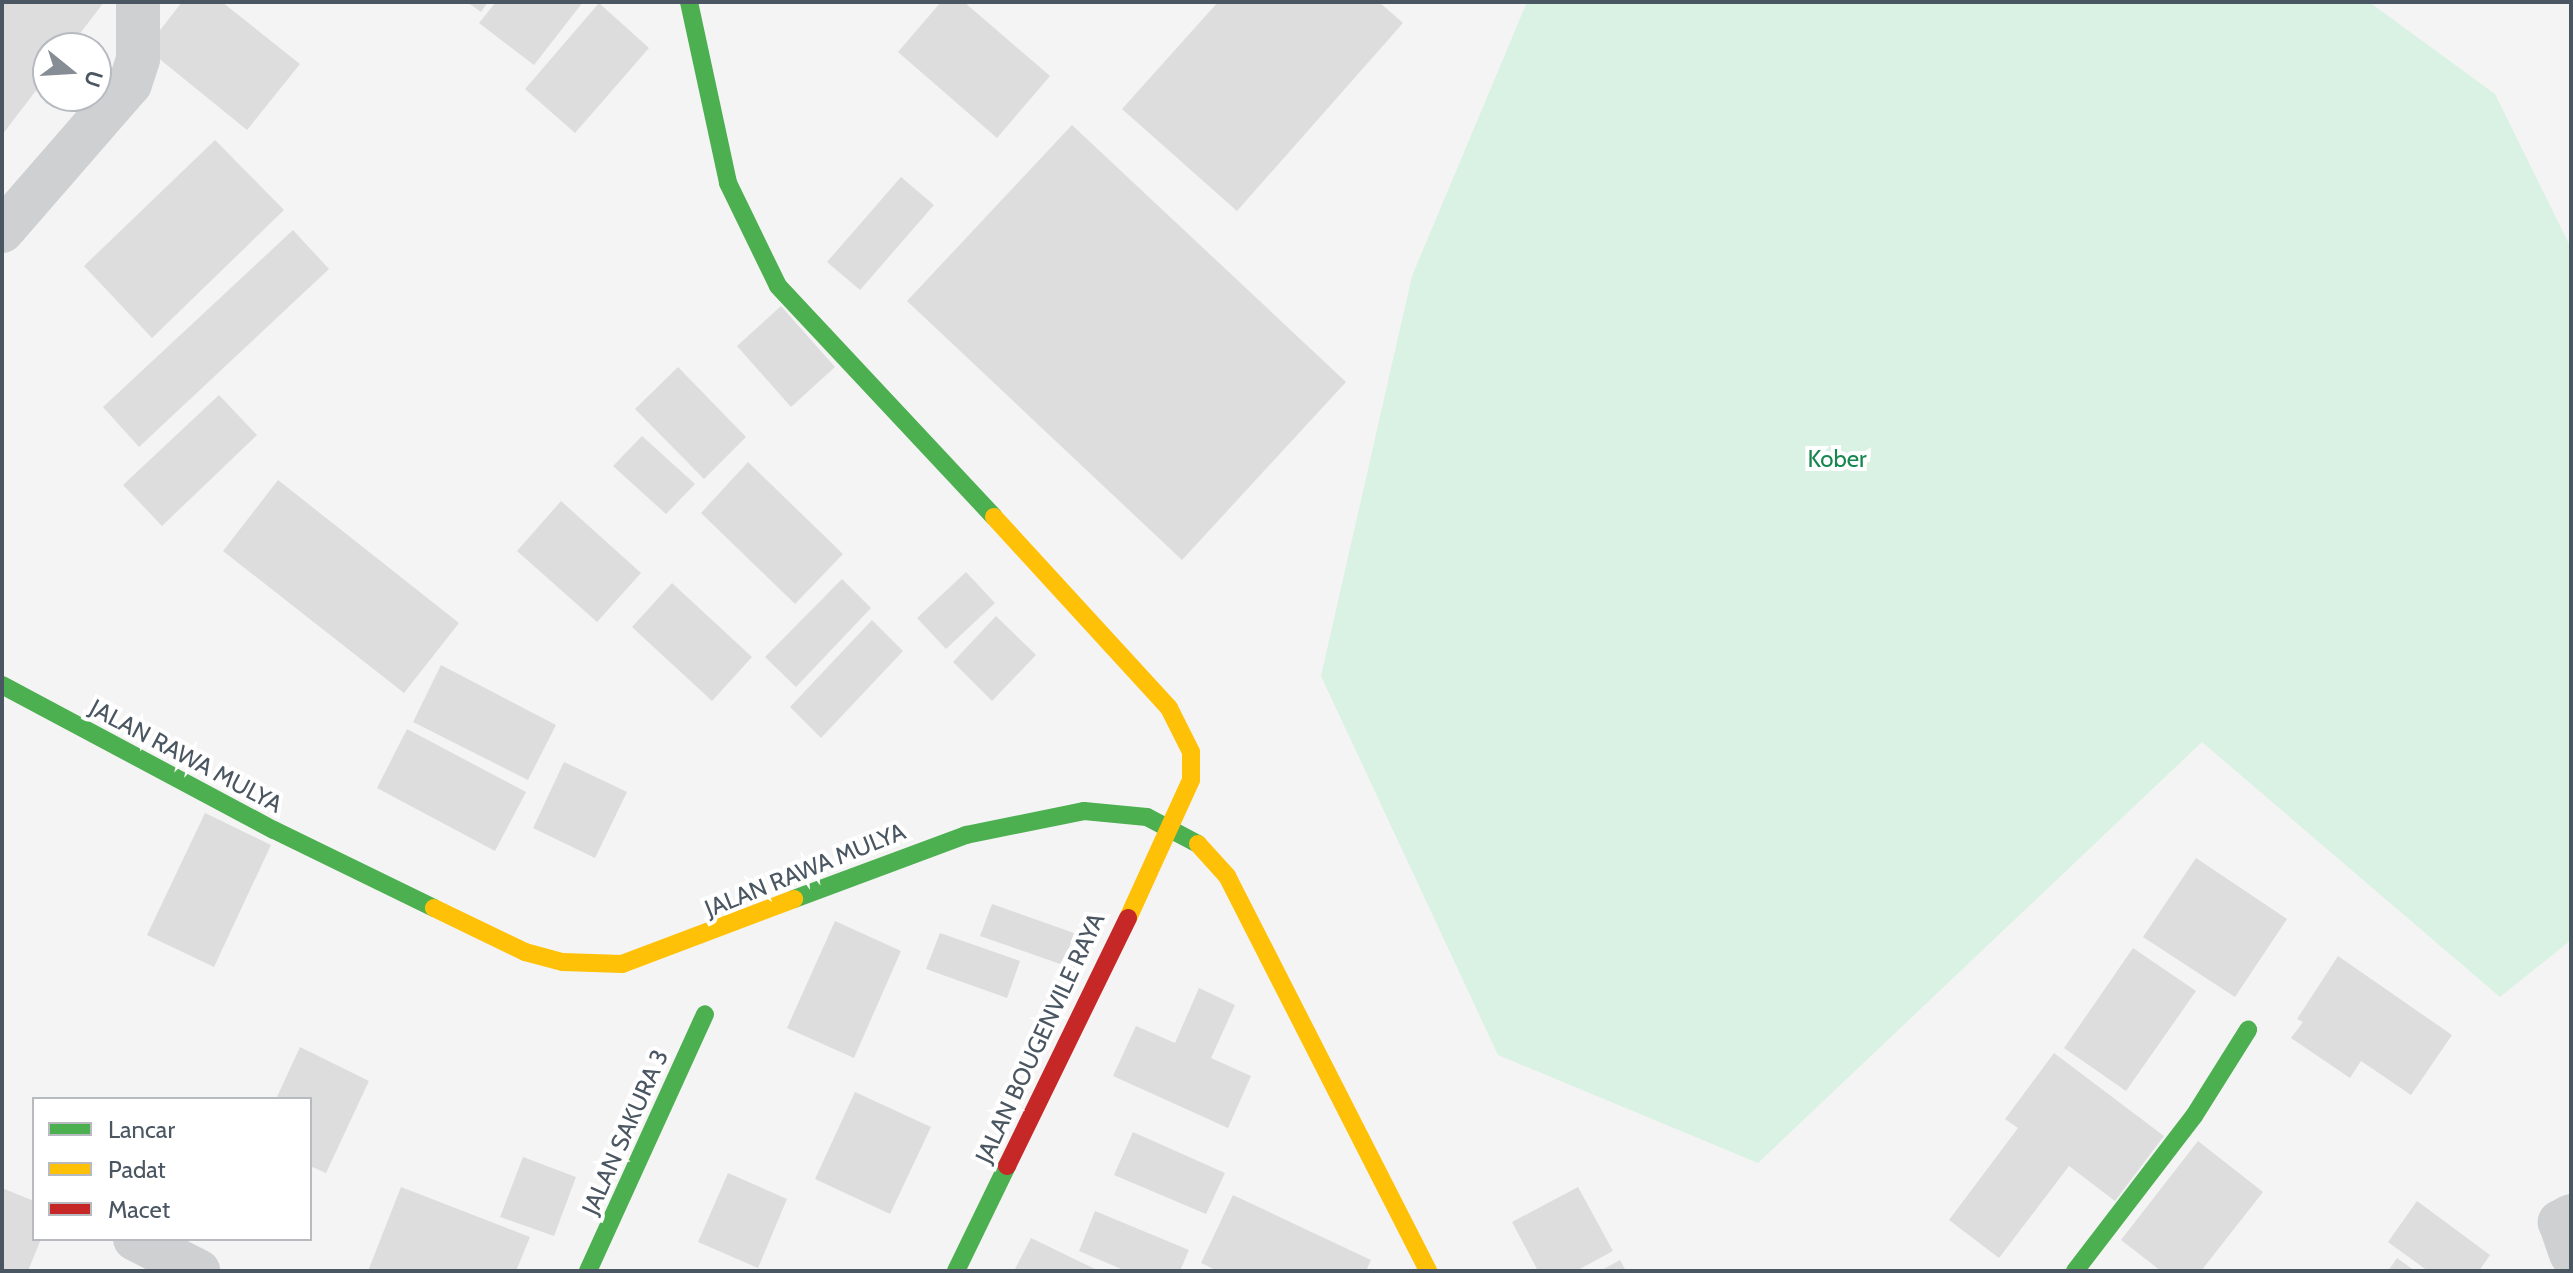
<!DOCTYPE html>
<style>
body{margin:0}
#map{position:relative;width:2573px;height:1273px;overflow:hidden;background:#f4f4f4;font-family:Cabin,sans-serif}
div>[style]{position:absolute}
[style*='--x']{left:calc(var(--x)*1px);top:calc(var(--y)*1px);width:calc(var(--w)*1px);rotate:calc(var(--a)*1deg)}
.green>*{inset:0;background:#d9f2e3}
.building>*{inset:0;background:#ddddde}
.street>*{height:44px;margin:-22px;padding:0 22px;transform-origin:22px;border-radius:22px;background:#ced0d2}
.fast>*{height:18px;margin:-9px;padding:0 9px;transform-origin:9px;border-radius:9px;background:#4caf50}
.slow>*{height:18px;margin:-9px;padding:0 9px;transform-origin:9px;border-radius:9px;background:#ffc107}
.jam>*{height:18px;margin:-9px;padding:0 9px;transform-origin:9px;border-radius:9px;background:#c62828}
span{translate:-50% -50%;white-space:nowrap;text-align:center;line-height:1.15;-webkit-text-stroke:8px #fff;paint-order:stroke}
.park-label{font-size:24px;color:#17864f}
.street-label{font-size:24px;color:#4a5661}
.frame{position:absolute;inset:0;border:4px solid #4a5661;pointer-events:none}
.legend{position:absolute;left:32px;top:1097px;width:280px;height:144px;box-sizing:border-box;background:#fff;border:2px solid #b7bbc0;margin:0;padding:10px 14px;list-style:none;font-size:24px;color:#4a5661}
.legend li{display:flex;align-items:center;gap:16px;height:40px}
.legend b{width:40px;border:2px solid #b7bbc0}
.north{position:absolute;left:32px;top:32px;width:80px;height:80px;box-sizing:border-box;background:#fff;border:2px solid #b7bbc0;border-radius:50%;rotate:108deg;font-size:22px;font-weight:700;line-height:32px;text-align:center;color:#4a5661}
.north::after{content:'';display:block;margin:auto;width:28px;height:36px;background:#868d94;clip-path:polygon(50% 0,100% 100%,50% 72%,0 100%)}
</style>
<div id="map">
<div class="green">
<div style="clip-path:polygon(1527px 2px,2369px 2px,2495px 94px,2571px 248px,2571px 940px,2500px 997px,2202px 742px,1758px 1163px,1498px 1055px,1321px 676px,1412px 276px)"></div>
</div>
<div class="building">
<div style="clip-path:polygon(2px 2px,104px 2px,69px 48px,48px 48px,48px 75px,2px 135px)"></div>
<div style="clip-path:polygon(182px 2px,222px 2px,300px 64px,247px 130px,146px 48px)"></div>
<div style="clip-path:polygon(467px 2px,488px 2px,481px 12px)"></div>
<div style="clip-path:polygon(496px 2px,583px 2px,534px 65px,479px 23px)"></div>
<div style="clip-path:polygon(941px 2px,964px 2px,1050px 76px,997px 138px,898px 52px)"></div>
<div style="clip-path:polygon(1218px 2px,1379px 2px,1403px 23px,1237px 211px,1122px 109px)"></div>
<div style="clip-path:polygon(599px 3px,649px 48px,575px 133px,525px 89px)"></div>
<div style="clip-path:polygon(1072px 125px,1346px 382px,1182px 560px,907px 301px)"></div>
<div style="clip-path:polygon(215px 140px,284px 210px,152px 338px,84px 266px)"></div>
<div style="clip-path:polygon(901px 177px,934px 205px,860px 290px,827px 262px)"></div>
<div style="clip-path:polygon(293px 230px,329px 269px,139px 447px,103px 407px)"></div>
<div style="clip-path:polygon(781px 306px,835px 367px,791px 407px,737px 346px)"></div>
<div style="clip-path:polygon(678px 367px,746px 437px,704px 479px,635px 409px)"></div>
<div style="clip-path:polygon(219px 395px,257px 435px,162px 526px,123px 485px)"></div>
<div style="clip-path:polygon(642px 436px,695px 484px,666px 514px,613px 466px)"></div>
<div style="clip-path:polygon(748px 462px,843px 554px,795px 604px,701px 513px)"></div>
<div style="clip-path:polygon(278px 480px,459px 623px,404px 693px,223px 551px)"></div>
<div style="clip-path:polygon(561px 501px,641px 573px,597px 622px,517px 551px)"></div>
<div style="clip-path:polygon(966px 572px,995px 603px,946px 649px,917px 618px)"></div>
<div style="clip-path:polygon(842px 579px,871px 608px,796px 687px,765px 657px)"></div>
<div style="clip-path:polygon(672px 583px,752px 657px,712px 701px,632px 627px)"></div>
<div style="clip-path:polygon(996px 616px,1036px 655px,992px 701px,953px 662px)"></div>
<div style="clip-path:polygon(872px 620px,903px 651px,821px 738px,790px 707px)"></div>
<div style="clip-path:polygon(441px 665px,556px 725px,528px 780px,413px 722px)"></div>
<div style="clip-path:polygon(407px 729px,526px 792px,495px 851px,377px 788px)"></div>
<div style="clip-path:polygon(564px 762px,627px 792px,595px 858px,533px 828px)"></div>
<div style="clip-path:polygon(205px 813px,271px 845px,214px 967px,147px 935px)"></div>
<div style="clip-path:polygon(2196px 858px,2287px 919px,2235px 997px,2143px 937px)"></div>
<div style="clip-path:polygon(992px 904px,1074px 933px,1063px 965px,980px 936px)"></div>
<div style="clip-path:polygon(835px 921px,901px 951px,854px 1058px,787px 1028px)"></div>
<div style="clip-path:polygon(940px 933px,1020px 961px,1007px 998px,926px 969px)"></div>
<div style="clip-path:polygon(2133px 948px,2196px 991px,2126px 1091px,2064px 1048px)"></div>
<div style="clip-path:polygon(2338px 956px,2452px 1035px,2411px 1095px,2361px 1061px,2350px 1078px,2291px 1038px,2303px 1022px,2297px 1019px)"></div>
<div style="clip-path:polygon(1199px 988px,1235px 1005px,1211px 1058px,1251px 1076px,1228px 1128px,1113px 1076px,1136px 1026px,1175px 1043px)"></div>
<div style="clip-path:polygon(300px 1047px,369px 1081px,326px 1173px,310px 1166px,310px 1099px,276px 1099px)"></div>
<div style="clip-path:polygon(2054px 1053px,2164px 1136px,2115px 1201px,2069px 1166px,1999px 1258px,1949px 1220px,2018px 1128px,2005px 1119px)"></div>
<div style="clip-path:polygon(855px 1092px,931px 1127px,890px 1214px,815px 1179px)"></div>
<div style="clip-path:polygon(1133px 1132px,1225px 1173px,1206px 1214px,1114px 1175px)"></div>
<div style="clip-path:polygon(2198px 1141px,2263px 1192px,2201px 1271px,2161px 1271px,2121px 1240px)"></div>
<div style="clip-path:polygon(523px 1157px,576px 1177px,554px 1236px,500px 1217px)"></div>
<div style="clip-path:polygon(728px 1173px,787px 1199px,758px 1268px,698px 1242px)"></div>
<div style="clip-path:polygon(401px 1187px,530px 1237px,516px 1271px,368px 1271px)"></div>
<div style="clip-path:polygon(1578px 1187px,1613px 1251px,1576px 1271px,1538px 1271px,1512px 1222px)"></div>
<div style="clip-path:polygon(2px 1188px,34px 1201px,34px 1239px,41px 1239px,28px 1271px,2px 1269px)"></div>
<div style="clip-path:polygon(1233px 1195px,1371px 1260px,1366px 1271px,1218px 1271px,1201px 1263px)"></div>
<div style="clip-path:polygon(2417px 1201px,2490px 1255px,2479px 1271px,2428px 1271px,2388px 1242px)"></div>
<div style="clip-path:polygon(1095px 1211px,1189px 1250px,1180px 1271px,1126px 1271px,1079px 1251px)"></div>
<div style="clip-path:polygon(1031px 1238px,1099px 1271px,1014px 1271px)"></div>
<div style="clip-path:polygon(2397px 1258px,2415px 1271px,2388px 1271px)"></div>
<div style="clip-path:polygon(1620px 1260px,1626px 1271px,1600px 1271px)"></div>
</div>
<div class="street">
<div style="--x:2;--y:231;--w:195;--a:-49"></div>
<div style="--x:130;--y:84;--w:26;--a:-72"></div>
<div style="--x:138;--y:59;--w:57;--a:-90"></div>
<div style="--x:2571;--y:1216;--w:13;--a:151"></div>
<div style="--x:2560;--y:1222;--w:34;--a:71"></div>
<div style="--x:135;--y:1239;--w:71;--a:26.9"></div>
</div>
<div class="fast">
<div style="--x:689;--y:2;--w:185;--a:77.8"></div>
<div style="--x:728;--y:183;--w:114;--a:64.1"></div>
<div style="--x:778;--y:286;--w:316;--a:46.9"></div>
<div style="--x:2;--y:685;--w:308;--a:28.1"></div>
<div style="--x:274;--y:830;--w:178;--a:26"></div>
<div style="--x:794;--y:899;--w:184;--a:-20.4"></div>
<div style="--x:966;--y:835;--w:120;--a:-11.5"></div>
<div style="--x:1084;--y:811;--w:63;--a:5.4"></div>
<div style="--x:1147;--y:817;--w:58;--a:27.9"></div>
<div style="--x:588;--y:1271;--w:282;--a:-65.5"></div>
<div style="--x:956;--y:1271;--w:117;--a:-64.1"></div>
<div style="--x:2075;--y:1271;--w:195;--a:-52.5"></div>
<div style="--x:2194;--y:1116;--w:102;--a:-57.9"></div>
</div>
<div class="slow">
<div style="--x:994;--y:517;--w:259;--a:47.5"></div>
<div style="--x:1169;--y:708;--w:49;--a:63.4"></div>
<div style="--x:1191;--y:752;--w:28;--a:90"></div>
<div style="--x:1191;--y:780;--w:152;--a:114.5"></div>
<div style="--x:1198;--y:844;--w:43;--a:47.8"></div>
<div style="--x:1227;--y:876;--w:443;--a:63"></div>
<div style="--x:434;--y:908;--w:101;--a:25.8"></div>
<div style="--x:525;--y:952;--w:39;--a:15"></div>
<div style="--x:563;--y:962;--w:59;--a:1.9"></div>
<div style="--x:622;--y:964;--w:184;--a:-20.7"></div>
</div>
<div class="jam">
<div style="--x:1007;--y:1166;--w:276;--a:-64"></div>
</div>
<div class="park-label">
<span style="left:1837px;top:459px">Kober</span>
</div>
<div class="street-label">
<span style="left:186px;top:756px;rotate:28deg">JALAN RAWA MULYA</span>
<span style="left:805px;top:870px;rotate:-22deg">JALAN RAWA MULYA</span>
<span style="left:1040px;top:1038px;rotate:-65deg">JALAN BOUGENVILE RAYA</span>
<span style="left:625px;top:1132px;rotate:-66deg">JALAN SAKURA 3</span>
</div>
<div class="frame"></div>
<ul class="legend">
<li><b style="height:10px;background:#4caf50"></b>Lancar</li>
<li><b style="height:10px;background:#ffc107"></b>Padat</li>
<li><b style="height:10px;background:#c62828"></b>Macet</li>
</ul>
<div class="north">U</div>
</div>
